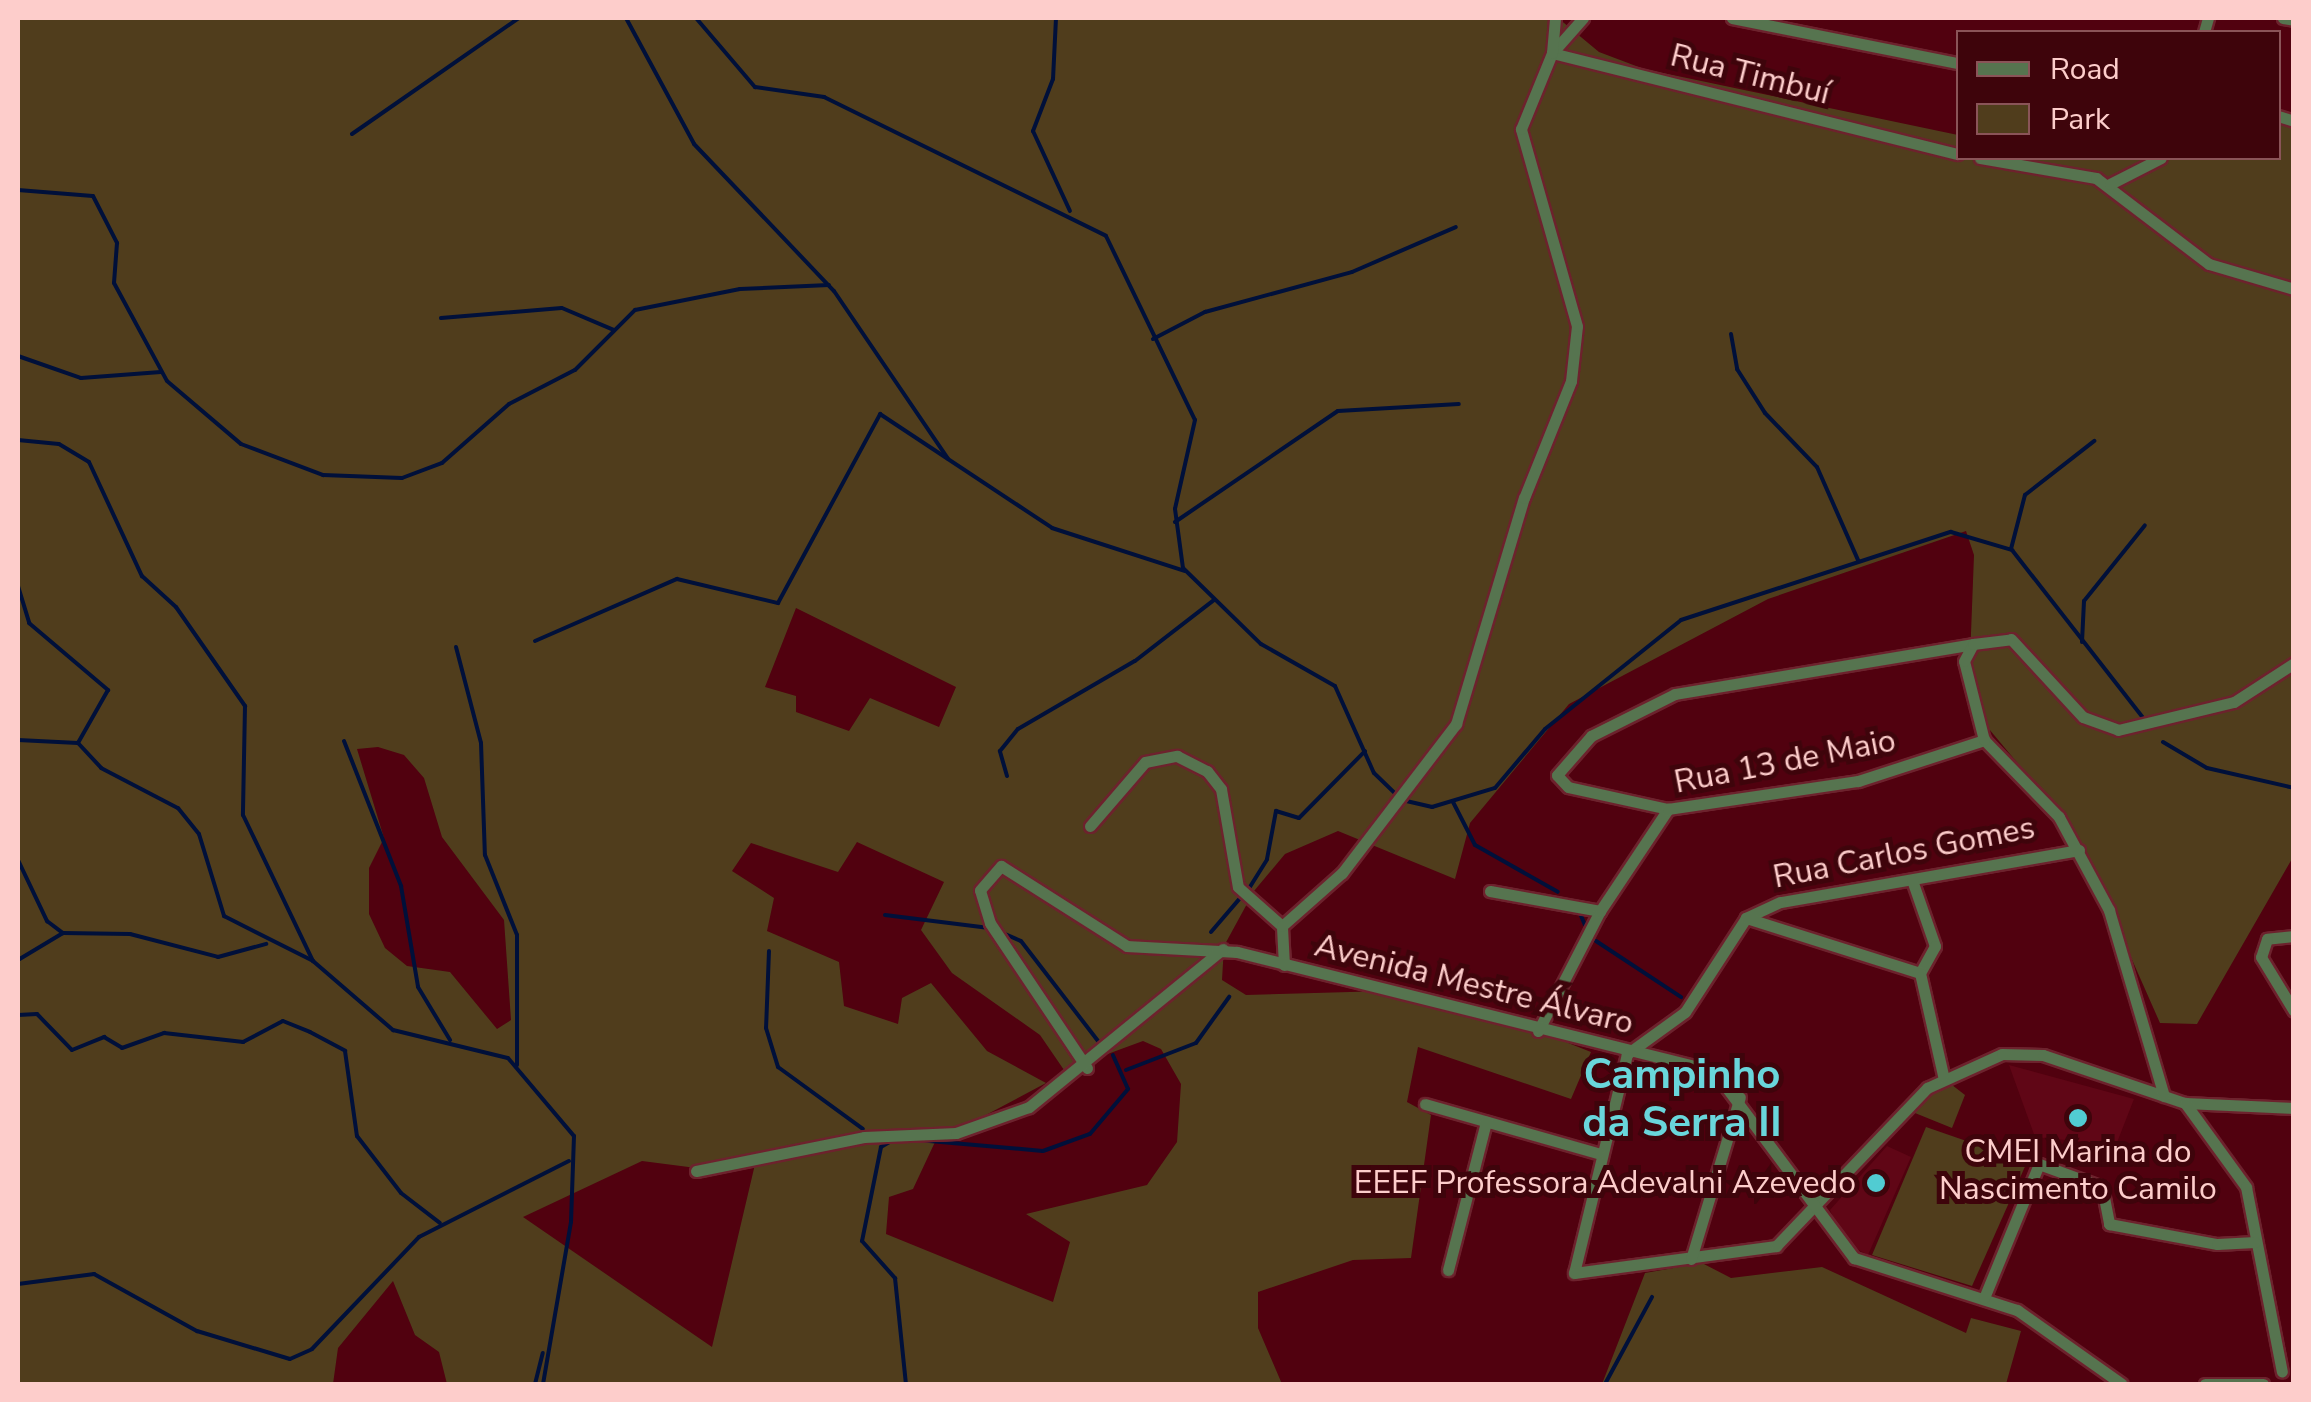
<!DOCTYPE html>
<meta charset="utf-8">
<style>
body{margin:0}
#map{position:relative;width:2311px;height:1402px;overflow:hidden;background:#51010f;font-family:"Nunito Sans",sans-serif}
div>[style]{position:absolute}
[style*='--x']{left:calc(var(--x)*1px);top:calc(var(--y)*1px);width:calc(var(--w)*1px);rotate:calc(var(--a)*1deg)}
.built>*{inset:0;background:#600616}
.green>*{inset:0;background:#503d1c}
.stream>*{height:4px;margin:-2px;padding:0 2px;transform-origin:2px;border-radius:2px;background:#00103a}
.roads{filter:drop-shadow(2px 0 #6d222d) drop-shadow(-2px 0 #6d222d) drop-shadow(0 2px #6d222d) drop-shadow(0 -2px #6d222d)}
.street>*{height:11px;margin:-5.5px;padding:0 5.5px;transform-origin:5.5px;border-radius:5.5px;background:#56744f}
.dots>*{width:28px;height:28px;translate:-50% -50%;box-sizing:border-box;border:5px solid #3e040b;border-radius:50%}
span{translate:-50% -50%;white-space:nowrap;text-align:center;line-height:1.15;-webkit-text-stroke:10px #3e040b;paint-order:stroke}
.street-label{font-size:32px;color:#fdcdcb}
.poi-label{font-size:32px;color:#fdcdcb}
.right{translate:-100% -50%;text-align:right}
.district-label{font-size:42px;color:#69d6db;font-weight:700}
.frame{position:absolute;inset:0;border:20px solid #fdcdcb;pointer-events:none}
.legend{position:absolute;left:1956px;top:30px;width:325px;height:130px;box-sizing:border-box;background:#3e040b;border:2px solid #8a5458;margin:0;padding:12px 18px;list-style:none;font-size:30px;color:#fdcdcb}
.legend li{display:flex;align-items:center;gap:20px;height:50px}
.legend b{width:50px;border:2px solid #8a5458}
</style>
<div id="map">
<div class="built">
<div style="clip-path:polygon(2009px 1065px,2134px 1099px,2116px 1145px,2035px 1137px)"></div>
<div style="clip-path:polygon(1887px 1146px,1911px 1157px,1868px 1255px,1845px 1243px,1830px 1210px)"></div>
</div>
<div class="green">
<div style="clip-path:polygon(evenodd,18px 18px,1558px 18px,1599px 52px,1644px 69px,1958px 135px,1958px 158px,2278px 158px,2279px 124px,2293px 128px,2293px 857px,2197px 1024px,2160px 1023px,2076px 833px,1989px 729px,1969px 685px,1974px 555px,1966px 531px,1768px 599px,1569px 704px,1470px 823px,1455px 879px,1338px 831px,1285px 854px,1254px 891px,1224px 946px,1222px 980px,1246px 995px,1386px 991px,1480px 1008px,1591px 1052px,1571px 1099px,1418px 1047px,1407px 1102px,1431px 1115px,1411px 1258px,1353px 1260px,1258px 1292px,1258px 1328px,1282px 1384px,447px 1384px,439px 1352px,415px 1335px,393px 1281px,338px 1348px,333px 1384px,18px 1384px,18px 18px,796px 608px,956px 687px,939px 727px,870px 698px,849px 731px,796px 712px,796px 696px,765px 687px,796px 608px,18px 18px,378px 747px,404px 755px,424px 778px,442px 837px,504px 920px,511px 1020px,497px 1029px,450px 972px,407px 966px,385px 948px,369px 914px,369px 868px,384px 838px,357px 749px,378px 747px,18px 18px,857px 842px,944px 882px,921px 930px,952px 973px,1040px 1035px,1064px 1070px,1143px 1041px,1161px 1049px,1181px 1084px,1177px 1142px,1147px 1185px,1026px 1214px,1070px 1242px,1053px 1302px,886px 1234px,889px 1197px,913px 1189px,935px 1142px,1046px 1083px,987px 1051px,931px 983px,902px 998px,898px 1024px,844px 1006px,839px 962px,767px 931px,774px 898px,732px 871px,751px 843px,838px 872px,857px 842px,18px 18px,756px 1160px,712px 1347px,523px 1217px,642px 1161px,704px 1169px,756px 1160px)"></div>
<div style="clip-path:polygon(1943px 1078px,1965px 1095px,1952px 1128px,1910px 1111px)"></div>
<div style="clip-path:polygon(1926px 1127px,2027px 1162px,1972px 1286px,1872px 1255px)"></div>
<div style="clip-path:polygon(1702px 1263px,1731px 1278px,1822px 1267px,1966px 1333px,1971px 1318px,2021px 1331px,2006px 1384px,1602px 1384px,1645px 1273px)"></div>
</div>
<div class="stream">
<div style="--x:626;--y:18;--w:143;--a:61.6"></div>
<div style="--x:694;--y:144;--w:203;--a:46.4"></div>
<div style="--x:834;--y:291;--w:203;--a:55.8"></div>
<div style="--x:696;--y:18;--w:91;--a:49.5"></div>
<div style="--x:755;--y:87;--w:70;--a:8.2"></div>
<div style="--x:824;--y:97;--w:314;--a:26.2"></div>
<div style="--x:1106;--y:236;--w:204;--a:64.2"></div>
<div style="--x:1195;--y:420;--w:91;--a:102.7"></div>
<div style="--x:1175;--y:509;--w:60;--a:82.3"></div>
<div style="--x:1183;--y:568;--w:109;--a:44.3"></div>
<div style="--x:1261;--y:644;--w:85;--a:29.6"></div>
<div style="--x:1335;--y:686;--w:95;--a:65.9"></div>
<div style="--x:1374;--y:773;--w:39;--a:44"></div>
<div style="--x:1402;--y:800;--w:31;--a:13"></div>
<div style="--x:1432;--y:807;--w:66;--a:-16.8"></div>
<div style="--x:1495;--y:788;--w:77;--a:-49.7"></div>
<div style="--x:1545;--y:729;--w:174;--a:-38.7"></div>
<div style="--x:1681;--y:620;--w:284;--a:-18.1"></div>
<div style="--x:1951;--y:532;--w:64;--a:16.4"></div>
<div style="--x:2012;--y:550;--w:216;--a:52"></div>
<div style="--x:1056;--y:18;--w:61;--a:92.8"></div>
<div style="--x:1053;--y:79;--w:56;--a:111"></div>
<div style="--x:1033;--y:131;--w:88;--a:65.2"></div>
<div style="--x:352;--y:134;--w:203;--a:-34.8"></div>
<div style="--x:18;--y:190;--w:75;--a:4.6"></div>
<div style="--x:93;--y:196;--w:53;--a:62.9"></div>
<div style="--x:117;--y:243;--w:40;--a:94.3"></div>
<div style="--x:114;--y:283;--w:111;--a:61.6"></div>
<div style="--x:167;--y:381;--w:97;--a:40.4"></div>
<div style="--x:241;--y:444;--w:88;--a:20.7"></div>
<div style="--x:323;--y:475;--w:79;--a:2.2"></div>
<div style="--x:402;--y:478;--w:43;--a:-20.6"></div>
<div style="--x:442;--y:463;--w:89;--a:-41.4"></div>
<div style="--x:509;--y:404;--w:74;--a:-27.3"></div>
<div style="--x:575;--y:370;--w:85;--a:-45"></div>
<div style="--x:635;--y:310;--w:107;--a:-11.3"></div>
<div style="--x:740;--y:289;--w:89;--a:-2.6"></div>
<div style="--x:441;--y:318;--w:121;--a:-4.7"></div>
<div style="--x:562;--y:308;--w:56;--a:22.9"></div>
<div style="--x:1731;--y:334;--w:36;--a:80"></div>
<div style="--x:1737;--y:369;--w:52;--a:57.5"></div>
<div style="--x:1765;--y:413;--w:75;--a:46.1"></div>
<div style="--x:1817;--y:467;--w:102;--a:66.2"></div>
<div style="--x:1153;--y:339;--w:59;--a:-27.4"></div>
<div style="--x:1205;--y:312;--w:152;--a:-15.2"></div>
<div style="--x:1352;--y:272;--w:113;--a:-23.4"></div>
<div style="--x:18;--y:356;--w:67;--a:19.2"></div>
<div style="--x:81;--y:378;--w:80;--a:-4.3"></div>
<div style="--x:18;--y:440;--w:41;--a:5.6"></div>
<div style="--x:59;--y:444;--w:35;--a:31"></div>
<div style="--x:89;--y:462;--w:126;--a:65.1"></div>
<div style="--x:142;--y:576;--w:46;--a:42.4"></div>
<div style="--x:176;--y:607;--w:121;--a:55.1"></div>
<div style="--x:245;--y:706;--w:109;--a:91.1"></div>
<div style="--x:243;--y:815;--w:162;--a:64.4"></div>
<div style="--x:1175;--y:522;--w:197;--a:-34.3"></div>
<div style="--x:1338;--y:411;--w:121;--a:-3.3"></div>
<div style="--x:2011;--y:549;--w:56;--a:-75.5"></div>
<div style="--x:2025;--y:495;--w:88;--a:-38"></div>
<div style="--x:18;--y:586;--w:39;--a:73"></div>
<div style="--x:29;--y:623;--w:104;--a:40.3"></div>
<div style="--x:108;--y:690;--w:61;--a:119.5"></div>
<div style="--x:535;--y:641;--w:155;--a:-23.6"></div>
<div style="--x:677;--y:579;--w:104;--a:13.4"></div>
<div style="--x:778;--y:603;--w:215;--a:-61.6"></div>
<div style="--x:880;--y:414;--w:206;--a:33.5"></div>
<div style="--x:1052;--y:528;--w:140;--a:17.9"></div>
<div style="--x:2082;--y:642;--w:41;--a:-87.2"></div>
<div style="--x:2084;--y:601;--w:97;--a:-51.2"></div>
<div style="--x:456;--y:647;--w:99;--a:75.4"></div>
<div style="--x:481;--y:743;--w:112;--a:88"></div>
<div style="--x:485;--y:855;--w:86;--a:68.2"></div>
<div style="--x:517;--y:935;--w:130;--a:90"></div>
<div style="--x:18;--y:740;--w:60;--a:2.9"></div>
<div style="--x:344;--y:741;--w:156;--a:68.5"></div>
<div style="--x:401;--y:886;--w:102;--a:80.4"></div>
<div style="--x:418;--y:987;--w:62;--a:58.9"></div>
<div style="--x:2163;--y:742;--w:51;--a:30.6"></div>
<div style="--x:2207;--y:768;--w:89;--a:12.9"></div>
<div style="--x:78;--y:743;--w:34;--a:47"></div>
<div style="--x:101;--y:768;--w:87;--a:27.5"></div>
<div style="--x:178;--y:808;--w:33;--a:51"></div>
<div style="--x:199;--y:834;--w:86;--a:73"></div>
<div style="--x:224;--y:916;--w:100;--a:26.8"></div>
<div style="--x:313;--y:961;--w:106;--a:40.8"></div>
<div style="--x:393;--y:1030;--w:118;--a:13.7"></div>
<div style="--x:508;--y:1058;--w:102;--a:49.8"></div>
<div style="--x:574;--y:1136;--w:86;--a:92"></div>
<div style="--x:571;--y:1222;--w:164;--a:99.8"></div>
<div style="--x:1007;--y:776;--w:26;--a:-106"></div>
<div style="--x:1000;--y:751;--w:28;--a:-51"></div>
<div style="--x:1018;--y:729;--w:135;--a:-30.2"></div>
<div style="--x:1135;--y:661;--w:100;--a:-37.7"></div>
<div style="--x:1453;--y:802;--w:48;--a:62.9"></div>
<div style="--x:1475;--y:845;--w:95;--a:29.5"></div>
<div style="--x:18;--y:860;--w:68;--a:64.6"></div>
<div style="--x:47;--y:921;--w:20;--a:37"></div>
<div style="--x:63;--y:933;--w:67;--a:0.9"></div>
<div style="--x:130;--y:934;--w:91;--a:14.6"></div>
<div style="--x:218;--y:957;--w:50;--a:-15.2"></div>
<div style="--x:1248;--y:890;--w:36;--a:-58"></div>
<div style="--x:1267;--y:859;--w:49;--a:-79.4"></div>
<div style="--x:1276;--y:811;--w:24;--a:17"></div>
<div style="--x:1299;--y:818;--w:94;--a:-45.4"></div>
<div style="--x:1579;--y:911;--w:15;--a:67"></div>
<div style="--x:885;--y:915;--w:105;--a:7.1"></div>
<div style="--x:1211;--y:932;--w:46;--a:-49.4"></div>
<div style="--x:1005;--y:934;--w:17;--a:24"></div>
<div style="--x:1021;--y:941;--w:131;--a:52.4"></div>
<div style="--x:1596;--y:941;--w:102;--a:33.4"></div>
<div style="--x:769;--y:951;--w:77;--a:92.2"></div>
<div style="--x:766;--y:1028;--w:41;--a:72.9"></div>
<div style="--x:778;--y:1067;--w:105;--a:36.1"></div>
<div style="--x:18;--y:960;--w:52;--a:-31"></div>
<div style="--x:18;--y:1015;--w:19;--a:-3"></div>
<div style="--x:37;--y:1014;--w:50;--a:45.8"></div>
<div style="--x:72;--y:1050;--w:35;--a:-22"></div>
<div style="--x:104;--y:1037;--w:21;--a:31"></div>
<div style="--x:122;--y:1048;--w:45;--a:-19.7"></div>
<div style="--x:164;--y:1033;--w:80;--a:6.5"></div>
<div style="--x:243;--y:1042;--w:45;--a:-27.7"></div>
<div style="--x:283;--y:1021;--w:29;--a:22"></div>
<div style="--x:310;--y:1032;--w:40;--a:28"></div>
<div style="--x:345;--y:1051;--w:86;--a:82"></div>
<div style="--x:357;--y:1136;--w:72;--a:52.3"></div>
<div style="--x:401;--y:1193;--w:49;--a:37.6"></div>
<div style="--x:1126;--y:1070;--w:75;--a:-21.1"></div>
<div style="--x:1196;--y:1043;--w:57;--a:-54.3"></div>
<div style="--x:893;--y:1140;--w:14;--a:150"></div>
<div style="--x:881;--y:1147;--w:96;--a:101.4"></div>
<div style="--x:862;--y:1241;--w:50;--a:48.3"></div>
<div style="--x:895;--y:1278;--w:107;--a:84.1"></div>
<div style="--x:918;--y:1140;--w:125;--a:5"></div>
<div style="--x:1043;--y:1151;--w:50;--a:-19.9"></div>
<div style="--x:1090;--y:1134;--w:59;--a:-49.8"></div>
<div style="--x:1128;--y:1089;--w:37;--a:-114"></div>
<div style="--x:18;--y:1284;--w:77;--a:-7.5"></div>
<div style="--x:94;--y:1274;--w:118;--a:29"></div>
<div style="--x:197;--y:1331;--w:97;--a:16.8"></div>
<div style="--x:290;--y:1359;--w:24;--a:-24"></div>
<div style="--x:312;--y:1349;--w:155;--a:-46.3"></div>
<div style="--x:419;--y:1237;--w:168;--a:-26.9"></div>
<div style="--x:535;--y:1384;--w:32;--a:-76"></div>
<div style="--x:1605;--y:1384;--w:99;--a:-61.6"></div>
</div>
<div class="roads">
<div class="street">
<div style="--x:1732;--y:18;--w:230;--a:11.3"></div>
<div style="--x:2283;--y:18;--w:11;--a:10"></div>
<div style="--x:2204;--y:32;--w:15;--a:-74"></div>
<div style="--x:1552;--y:53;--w:418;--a:14"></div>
<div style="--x:1552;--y:53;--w:47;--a:-48.5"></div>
<div style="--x:2278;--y:116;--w:17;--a:17"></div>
<div style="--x:1980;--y:158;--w:118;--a:9.8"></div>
<div style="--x:2096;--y:178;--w:142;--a:37.3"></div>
<div style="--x:2209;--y:264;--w:89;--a:16.4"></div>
<div style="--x:2110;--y:184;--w:57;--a:-27"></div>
<div style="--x:1668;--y:809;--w:102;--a:-167.6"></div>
<div style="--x:1568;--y:787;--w:16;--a:-133"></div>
<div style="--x:1557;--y:775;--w:52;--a:-48.9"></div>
<div style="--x:1591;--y:736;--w:94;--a:-26.6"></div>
<div style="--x:1675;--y:694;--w:302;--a:-9.5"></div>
<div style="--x:1090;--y:826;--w:84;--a:-49.3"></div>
<div style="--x:1145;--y:762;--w:33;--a:-11"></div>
<div style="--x:1177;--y:756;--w:34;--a:27"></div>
<div style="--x:1207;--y:771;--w:23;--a:52"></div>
<div style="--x:1221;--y:789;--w:99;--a:80.2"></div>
<div style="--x:1238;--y:887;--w:59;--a:41.6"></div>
<div style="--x:2079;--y:850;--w:303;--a:170.1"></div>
<div style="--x:1780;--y:902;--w:38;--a:155"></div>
<div style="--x:1746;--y:918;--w:112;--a:123"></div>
<div style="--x:1685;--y:1012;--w:72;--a:144.1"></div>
<div style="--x:1627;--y:1054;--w:225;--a:103.6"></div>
<div style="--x:1574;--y:1273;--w:204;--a:-7.6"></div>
<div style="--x:1776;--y:1246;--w:219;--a:-46.3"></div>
<div style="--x:1927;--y:1088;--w:82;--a:-24.4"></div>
<div style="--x:2002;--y:1054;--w:41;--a:1.4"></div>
<div style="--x:2043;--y:1055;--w:150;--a:18.7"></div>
<div style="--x:2185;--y:1103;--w:109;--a:2.6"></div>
<div style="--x:1912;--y:880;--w:70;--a:70.8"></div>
<div style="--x:1935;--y:946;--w:31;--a:119"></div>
<div style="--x:1490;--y:891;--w:112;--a:10.3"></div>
<div style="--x:1746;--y:918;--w:182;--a:17.5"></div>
<div style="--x:1920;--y:973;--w:105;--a:77.3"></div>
<div style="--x:2294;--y:936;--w:27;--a:174"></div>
<div style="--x:2267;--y:939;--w:19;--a:108"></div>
<div style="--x:2261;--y:957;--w:63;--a:58.6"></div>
<div style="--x:1284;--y:965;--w:39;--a:-93"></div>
<div style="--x:1282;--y:926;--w:80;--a:-41.5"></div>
<div style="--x:1342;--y:873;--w:188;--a:-52.6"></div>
<div style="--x:1456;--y:724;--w:236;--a:-73.3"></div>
<div style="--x:1524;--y:498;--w:126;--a:-68.1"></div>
<div style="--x:1571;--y:381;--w:55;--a:-83.8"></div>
<div style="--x:1577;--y:326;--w:205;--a:-105.9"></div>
<div style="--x:1521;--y:129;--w:82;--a:-67.8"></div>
<div style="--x:1552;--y:53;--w:35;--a:-85"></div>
<div style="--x:1538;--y:1031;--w:135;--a:-62.7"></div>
<div style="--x:1600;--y:911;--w:123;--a:-56.3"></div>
<div style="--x:1668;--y:809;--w:192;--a:-8.4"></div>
<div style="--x:1858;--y:781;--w:133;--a:-18"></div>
<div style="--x:1087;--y:1068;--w:174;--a:-123.8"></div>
<div style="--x:990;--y:923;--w:34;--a:-107"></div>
<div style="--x:980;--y:890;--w:32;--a:-49"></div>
<div style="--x:1001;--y:866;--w:149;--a:32.4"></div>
<div style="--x:1127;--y:946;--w:110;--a:3.1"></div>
<div style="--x:1237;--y:952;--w:492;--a:14"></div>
<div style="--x:1714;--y:1071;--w:234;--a:53.2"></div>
<div style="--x:1854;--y:1258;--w:171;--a:17.7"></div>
<div style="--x:2017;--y:1310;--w:128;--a:35.2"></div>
<div style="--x:2164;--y:1096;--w:194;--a:-106.5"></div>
<div style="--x:2109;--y:910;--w:106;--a:-118.3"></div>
<div style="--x:2059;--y:817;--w:107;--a:-134.2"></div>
<div style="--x:1984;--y:740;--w:81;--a:-104.2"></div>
<div style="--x:1964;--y:661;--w:19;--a:-62"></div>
<div style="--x:1973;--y:644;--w:38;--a:-7"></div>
<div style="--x:2011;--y:639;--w:106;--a:47.3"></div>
<div style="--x:2083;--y:717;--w:37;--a:20"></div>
<div style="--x:2118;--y:730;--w:119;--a:-13.6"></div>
<div style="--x:2234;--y:702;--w:72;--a:-33"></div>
<div style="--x:2185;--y:1103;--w:104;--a:54"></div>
<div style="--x:2246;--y:1187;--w:188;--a:79"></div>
<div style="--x:1425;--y:1104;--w:179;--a:15.9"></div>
<div style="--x:696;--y:1171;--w:171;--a:-11.4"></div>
<div style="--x:864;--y:1137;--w:92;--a:-2.5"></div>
<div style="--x:956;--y:1133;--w:77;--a:-19.6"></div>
<div style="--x:1029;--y:1107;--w:250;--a:-39.2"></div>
<div style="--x:1691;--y:1259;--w:169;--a:-73.2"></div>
<div style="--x:1448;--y:1270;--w:153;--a:-75.6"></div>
<div style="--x:1984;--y:1298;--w:145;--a:-67.7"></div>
<div style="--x:2039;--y:1164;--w:67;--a:20.1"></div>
<div style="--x:2102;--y:1187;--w:38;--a:79"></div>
<div style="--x:2109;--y:1224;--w:110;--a:10.5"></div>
<div style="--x:2217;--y:1244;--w:38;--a:-3"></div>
<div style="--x:2205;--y:1384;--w:58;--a:0"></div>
</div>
</div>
<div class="dots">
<div style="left:2078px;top:1118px;background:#51ccd2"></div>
<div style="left:1876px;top:1183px;background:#51ccd2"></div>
</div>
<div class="street-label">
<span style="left:1750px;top:75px;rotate:14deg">Rua Timbuí</span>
<span style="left:1785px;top:762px;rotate:-11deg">Rua 13 de Maio</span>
<span style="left:1904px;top:853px;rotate:-11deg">Rua Carlos Gomes</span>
<span style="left:1474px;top:985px;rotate:14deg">Avenida Mestre Álvaro</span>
</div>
<div class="poi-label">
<span style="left:2078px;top:1171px">CMEI Marina do<br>Nascimento Camilo</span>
<span class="right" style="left:1856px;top:1183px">EEEF Professora Adevalni Azevedo</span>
</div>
<div class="district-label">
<span style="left:1682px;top:1099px">Campinho<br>da Serra II</span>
</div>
<div class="frame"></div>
<ul class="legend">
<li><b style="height:12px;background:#56744f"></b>Road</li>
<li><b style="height:28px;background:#503d1c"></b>Park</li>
</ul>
</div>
